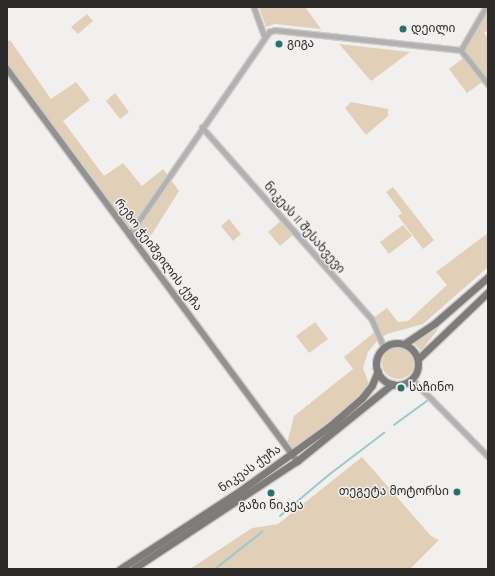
<!DOCTYPE html>
<meta charset="utf-8">
<style>
body{margin:0}
#map{position:relative;width:495px;height:576px;overflow:hidden;background:#f2f0ee;font-family:Raleway,"Noto Sans Georgian",sans-serif}
div>[style]{position:absolute}
[style*='--x']{left:calc(var(--x)*1px);top:calc(var(--y)*1px);width:calc(var(--w)*1px);rotate:calc(var(--a)*1deg)}
.green>*{inset:0;background:#e1cfb7}
.round{border-radius:50%}
.stream>*{height:1.5px;margin:-0.75px;padding:0 0.75px;transform-origin:0.75px;border-radius:0.75px;background:#9cc8cd}
.roads{filter:drop-shadow(1px 0 #cecdcb) drop-shadow(-1px 0 #cecdcb) drop-shadow(0 1px #cecdcb) drop-shadow(0 -1px #cecdcb)}
.street>*{height:4.5px;margin:-2.25px;padding:0 2.25px;transform-origin:2.25px;border-radius:2.25px;background:#b2b0b0}
.secondary>*{height:6px;margin:-3px;padding:0 3px;transform-origin:3px;border-radius:3px;background:#949191}
.primary>*{height:7px;margin:-3.5px;padding:0 3.5px;transform-origin:3.5px;border-radius:3.5px;background:#7e7b7b}
.primary>.ring{margin:-3.5px;padding:0;box-sizing:content-box;background:none;border:7px solid #7e7b7b;border-radius:50%}
.dots>*{width:11px;height:11px;translate:-50% -50%;box-sizing:border-box;border:2px solid #f2f0ee;border-radius:50%}
span{translate:-50% -50%;white-space:nowrap;text-align:center;line-height:1.15;-webkit-text-stroke:3px #f2f0ee;paint-order:stroke}
.poi-label{font-size:12px;color:#2c2b2a}
.left{translate:0 -50%;text-align:left}
.right{translate:-100% -50%;text-align:right}
.street-label{font-size:12px;color:#2c2b2a}
.frame{position:absolute;inset:0;border:8px solid #2c2b2a;pointer-events:none}
</style>
<div id="map">
<div class="green">
<div style="clip-path:polygon(259px 7px,305px 7px,321px 29px,275px 24px,266px 27px)"></div>
<div style="clip-path:polygon(488px 7px,488px 30px,484px 33px,488px 38px,488px 84px,485px 80px,467px 93px,449px 69px,466px 56px,461px 50px)"></div>
<div style="clip-path:polygon(87px 14px,93px 21px,78px 34px,71px 27px)"></div>
<div style="clip-path:polygon(10px 40px,51px 99px,76px 82px,90px 100px,63px 121px,104px 176px,123px 163px,142px 186px,163px 169px,179px 191px,152px 234px,138px 246px,7px 69px,7px 42px)"></div>
<div style="clip-path:polygon(339px 44px,410px 52px,371px 81px)"></div>
<div style="clip-path:polygon(115px 93px,129px 112px,120px 119px,106px 101px)"></div>
<div style="clip-path:polygon(351px 102px,388px 109px,388px 116px,366px 135px,345px 108px)"></div>
<div style="clip-path:polygon(393px 187px,434px 240px,423px 249px,398px 216px,402px 213px,386px 192px)"></div>
<div style="clip-path:polygon(229px 219px,241px 234px,233px 241px,221px 226px)"></div>
<div style="clip-path:polygon(283px 219px,295px 233px,280px 246px,268px 232px)"></div>
<div style="clip-path:polygon(403px 225px,412px 236px,389px 254px,380px 242px)"></div>
<div style="clip-path:polygon(488px 233px,488px 267px,423px 324px,387px 334px,377px 341px,368px 352px,363px 368px,370px 387px,293px 453px,287px 444px,294px 416px,353px 369px,344px 357px,377px 330px,372px 319px,387px 308px,398px 322px,408px 321px,447px 285px,436px 272px)"></div>
<div style="clip-path:polygon(315px 322px,328px 339px,309px 353px,296px 336px)"></div>
<div style="clip-path:polygon(439px 328px,421px 351px,412px 341px,428px 334px)"></div>
<div class="round" style="left:382px;top:347px;width:32px;height:32px"></div>
<div style="clip-path:polygon(362px 457px,431px 536px,439px 540px,410px 569px,190px 569px,252px 528px,278px 524px)"></div>
</div>
<div class="stream">
<div style="--x:394;--y:425;--w:41;--a:-36"></div>
<div style="--x:280;--y:516;--w:65;--a:-40"></div>
<div style="--x:330;--y:474;--w:68;--a:-37.2"></div>
<div style="--x:215;--y:569;--w:60;--a:-38.2"></div>
</div>
<div class="roads">
<div class="street">
<div style="--x:254;--y:7;--w:30;--a:70"></div>
<div style="--x:461;--y:50;--w:50;--a:-59.8"></div>
<div style="--x:202;--y:127;--w:256;--a:48.5"></div>
<div style="--x:372;--y:319;--w:30;--a:67"></div>
<div style="--x:129;--y:235;--w:247;--a:-55.4"></div>
<div style="--x:269;--y:32;--w:6;--a:-18"></div>
<div style="--x:275;--y:30;--w:187;--a:6.1"></div>
<div style="--x:461;--y:50;--w:43;--a:51.5"></div>
<div style="--x:412;--y:379;--w:108;--a:45.4"></div>
</div>
<div class="secondary">
<div style="--x:7;--y:69;--w:488;--a:53.5"></div>
</div>
<div class="primary">
<div class="ring" style="left:376px;top:343px;width:35px;height:35px"></div>
<div style="--x:404;--y:344;--w:37;--a:-34"></div>
<div style="--x:435;--y:323;--w:70;--a:-41"></div>
<div style="--x:418;--y:359;--w:97;--a:-43.7"></div>
<div style="--x:120;--y:569;--w:145;--a:-33.1"></div>
<div style="--x:241;--y:490;--w:111;--a:-35.8"></div>
<div style="--x:331;--y:425;--w:41;--a:-41.1"></div>
<div style="--x:362;--y:398;--w:16;--a:-52"></div>
<div style="--x:372;--y:385;--w:15;--a:-67"></div>
<div style="--x:133;--y:569;--w:196;--a:-33.4"></div>
<div style="--x:297;--y:461;--w:122;--a:-39"></div>
</div>
</div>
<div class="dots">
<div style="left:403px;top:29px;background:#28726d"></div>
<div style="left:279px;top:44px;background:#28726d"></div>
<div style="left:401px;top:388px;background:#28726d"></div>
<div style="left:457px;top:492px;background:#28726d"></div>
<div style="left:271px;top:493px;background:#28726d"></div>
</div>
<div class="poi-label">
<span class="left" style="left:411px;top:29px">დეილი</span>
<span class="left" style="left:287px;top:44px">გიგა</span>
<span class="left" style="left:409px;top:388px">საჩინო</span>
<span class="right" style="left:449px;top:492px">თეგეტა მოტორსი</span>
<span style="left:271px;top:506px">გაზი ნიკეა</span>
</div>
<div class="street-label">
<span style="left:304px;top:228px;rotate:49deg">ნიკეას II შესახვევი</span>
<span style="left:158px;top:255px;rotate:53deg">რეზო ჭეიშვილის ქუჩა</span>
<span style="left:250px;top:469px;rotate:-35deg">ნიკეას ქუჩა</span>
</div>
<div class="frame"></div>
</div>
